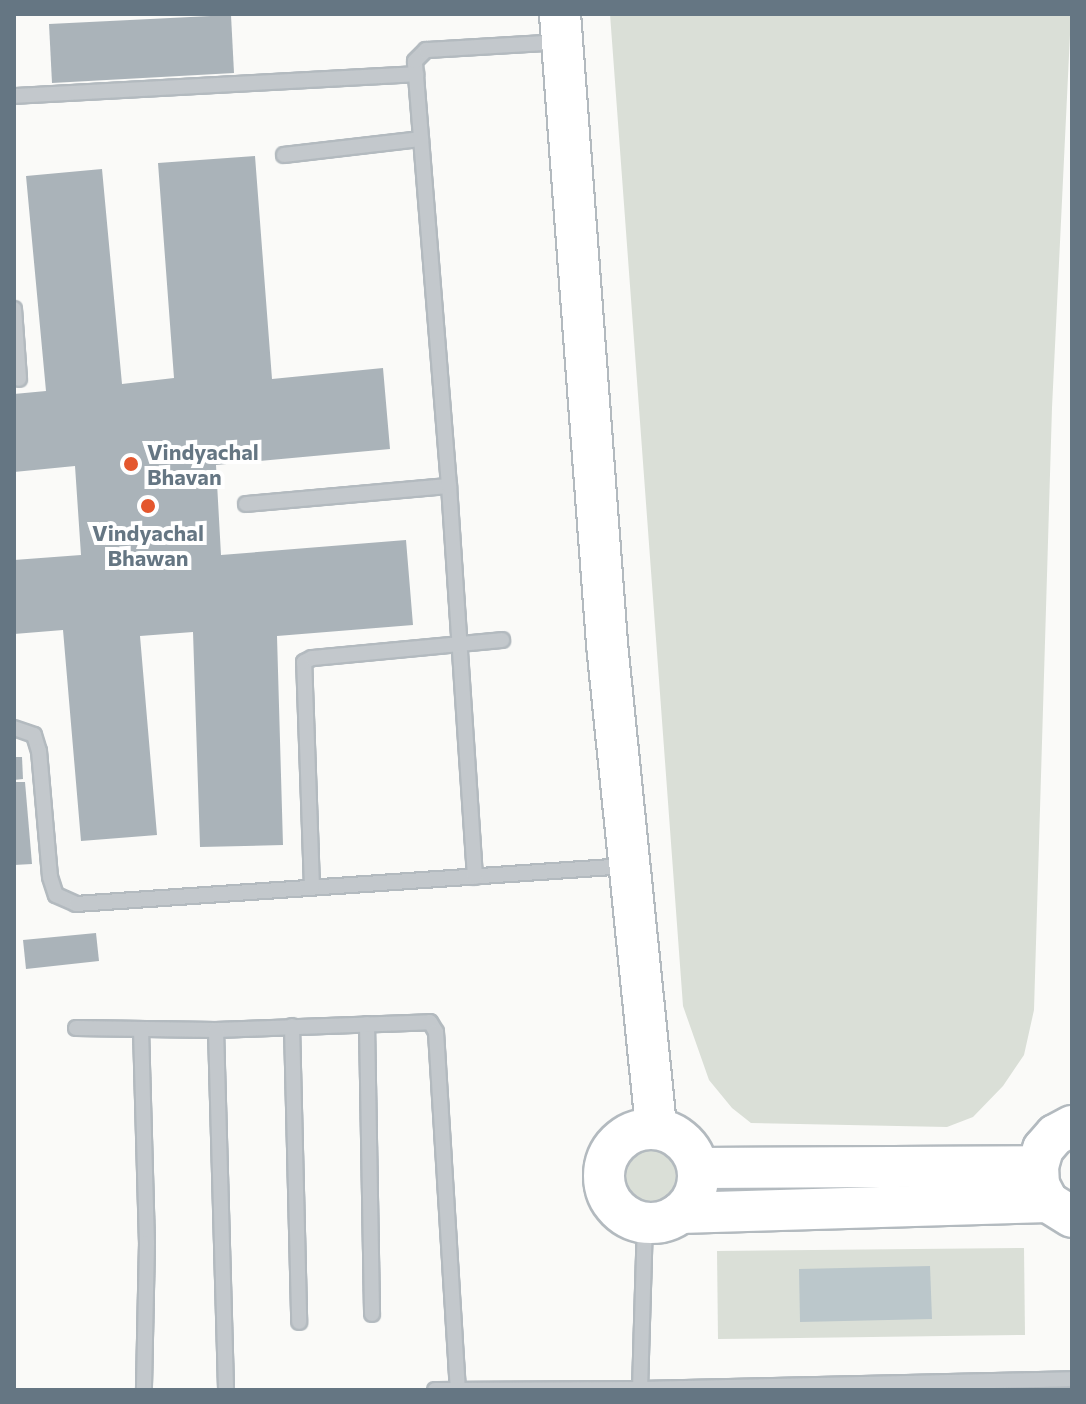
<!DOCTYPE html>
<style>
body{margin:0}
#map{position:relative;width:1086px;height:1404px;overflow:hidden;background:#fafaf8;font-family:Commissioner,sans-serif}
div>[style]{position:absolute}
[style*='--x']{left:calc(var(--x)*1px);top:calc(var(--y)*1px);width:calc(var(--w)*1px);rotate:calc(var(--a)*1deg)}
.green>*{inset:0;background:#dadfd7}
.round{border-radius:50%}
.water>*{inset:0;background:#bbc7cb}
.building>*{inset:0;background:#aab3b9}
.roads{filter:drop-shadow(2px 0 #b3babf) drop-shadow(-2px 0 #b3babf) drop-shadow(0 2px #b3babf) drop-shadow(0 -2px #b3babf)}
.lane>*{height:14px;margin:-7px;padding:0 7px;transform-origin:7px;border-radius:7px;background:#c3c8cc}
.secondary>*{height:40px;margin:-20px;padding:0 20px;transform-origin:20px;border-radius:20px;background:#fff}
.secondary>.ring{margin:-20px;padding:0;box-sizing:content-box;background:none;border:40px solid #fff;border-radius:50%}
.dots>*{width:22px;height:22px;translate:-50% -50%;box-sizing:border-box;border:4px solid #fff;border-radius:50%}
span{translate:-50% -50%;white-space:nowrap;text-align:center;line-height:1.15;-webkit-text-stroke:8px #fff;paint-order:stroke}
.poi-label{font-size:22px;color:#657683;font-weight:700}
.left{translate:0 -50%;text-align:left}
.frame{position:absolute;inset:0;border:16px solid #657683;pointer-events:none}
</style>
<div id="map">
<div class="green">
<div style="clip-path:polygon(610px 14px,1071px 14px,1052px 408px,1034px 1010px,1024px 1055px,1003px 1086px,973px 1117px,947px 1127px,751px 1123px,732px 1108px,709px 1080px,683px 1006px)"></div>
<div class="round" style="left:623px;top:1149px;width:54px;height:54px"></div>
<div style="clip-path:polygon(1024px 1248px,1025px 1335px,718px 1339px,717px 1251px)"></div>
</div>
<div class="water">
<div style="clip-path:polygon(930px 1266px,932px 1319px,800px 1322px,799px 1269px)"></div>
</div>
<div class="building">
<div style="clip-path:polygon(231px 15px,234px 73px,52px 83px,49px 24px)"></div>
<div style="clip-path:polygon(255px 156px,272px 379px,383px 368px,390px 449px,216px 465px,221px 555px,406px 540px,413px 625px,277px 636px,283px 845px,200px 847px,193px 632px,140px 636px,157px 835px,81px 841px,63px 630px,14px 634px,14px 560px,81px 555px,75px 466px,14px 472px,14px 394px,46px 391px,26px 176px,102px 169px,122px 384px,174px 378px,158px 163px)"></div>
<div style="clip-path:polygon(14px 757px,22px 757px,23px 779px,14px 780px)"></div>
<div style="clip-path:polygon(14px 782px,25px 782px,32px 864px,14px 865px)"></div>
<div style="clip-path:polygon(96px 933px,99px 961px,26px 969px,23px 940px)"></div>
</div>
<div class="roads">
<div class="lane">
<div style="--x:14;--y:96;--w:403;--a:-3.1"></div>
<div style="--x:284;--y:155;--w:138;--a:-6.7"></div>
<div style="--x:14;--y:309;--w:70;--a:85.9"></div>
<div style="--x:246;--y:504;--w:204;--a:-5.1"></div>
<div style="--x:14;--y:728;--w:21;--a:19"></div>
<div style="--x:34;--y:735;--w:17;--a:73"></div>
<div style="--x:39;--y:751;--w:126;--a:85"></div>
<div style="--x:50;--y:877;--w:19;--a:72"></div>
<div style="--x:56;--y:895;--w:22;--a:24"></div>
<div style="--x:76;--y:904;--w:552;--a:-3.95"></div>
<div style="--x:475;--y:877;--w:392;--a:-93.8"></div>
<div style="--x:449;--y:486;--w:426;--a:-94.6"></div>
<div style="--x:415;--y:61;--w:16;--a:-45"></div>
<div style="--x:426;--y:50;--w:133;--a:-3.4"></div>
<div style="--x:312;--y:887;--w:225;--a:-92"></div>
<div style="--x:304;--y:662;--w:9;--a:-27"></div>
<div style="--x:312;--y:658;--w:191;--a:-5.4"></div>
<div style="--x:367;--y:1024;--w:290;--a:89"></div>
<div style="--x:292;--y:1026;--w:296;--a:88.6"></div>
<div style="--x:76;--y:1028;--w:140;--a:0.8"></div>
<div style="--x:216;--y:1030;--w:214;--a:-2.1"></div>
<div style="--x:430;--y:1022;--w:12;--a:59"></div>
<div style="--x:436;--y:1032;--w:359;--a:86.5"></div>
<div style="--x:141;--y:1029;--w:214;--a:88.4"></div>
<div style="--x:147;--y:1243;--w:147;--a:91.2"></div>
<div style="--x:216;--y:1030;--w:360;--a:88.4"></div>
<div style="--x:435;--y:1390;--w:205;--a:-0.3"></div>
<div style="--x:640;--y:1389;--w:432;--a:-1.3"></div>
<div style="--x:640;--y:1390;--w:167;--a:-88.3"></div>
</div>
<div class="secondary">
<div style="--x:560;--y:14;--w:632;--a:85.73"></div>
<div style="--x:607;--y:644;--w:486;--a:84.2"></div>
<div style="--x:1072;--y:1126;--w:19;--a:152"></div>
<div style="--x:1055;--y:1135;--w:18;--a:131"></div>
<div style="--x:1043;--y:1149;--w:18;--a:106"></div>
<div style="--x:1038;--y:1166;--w:19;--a:87"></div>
<div style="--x:1039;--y:1185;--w:19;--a:62"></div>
<div style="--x:1048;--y:1202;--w:28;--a:32"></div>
<div class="ring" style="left:604px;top:1129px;width:54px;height:54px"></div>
<div style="--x:698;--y:1168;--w:340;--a:-0.3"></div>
<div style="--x:680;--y:1213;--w:368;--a:-1.7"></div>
</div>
</div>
<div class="dots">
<div style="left:131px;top:464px;background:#e4572e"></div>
<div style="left:148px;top:506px;background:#e4572e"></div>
</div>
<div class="poi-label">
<span class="left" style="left:147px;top:464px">Vindyachal<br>Bhavan</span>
<span style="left:148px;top:545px">Vindyachal<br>Bhawan</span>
</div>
<div class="frame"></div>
</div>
